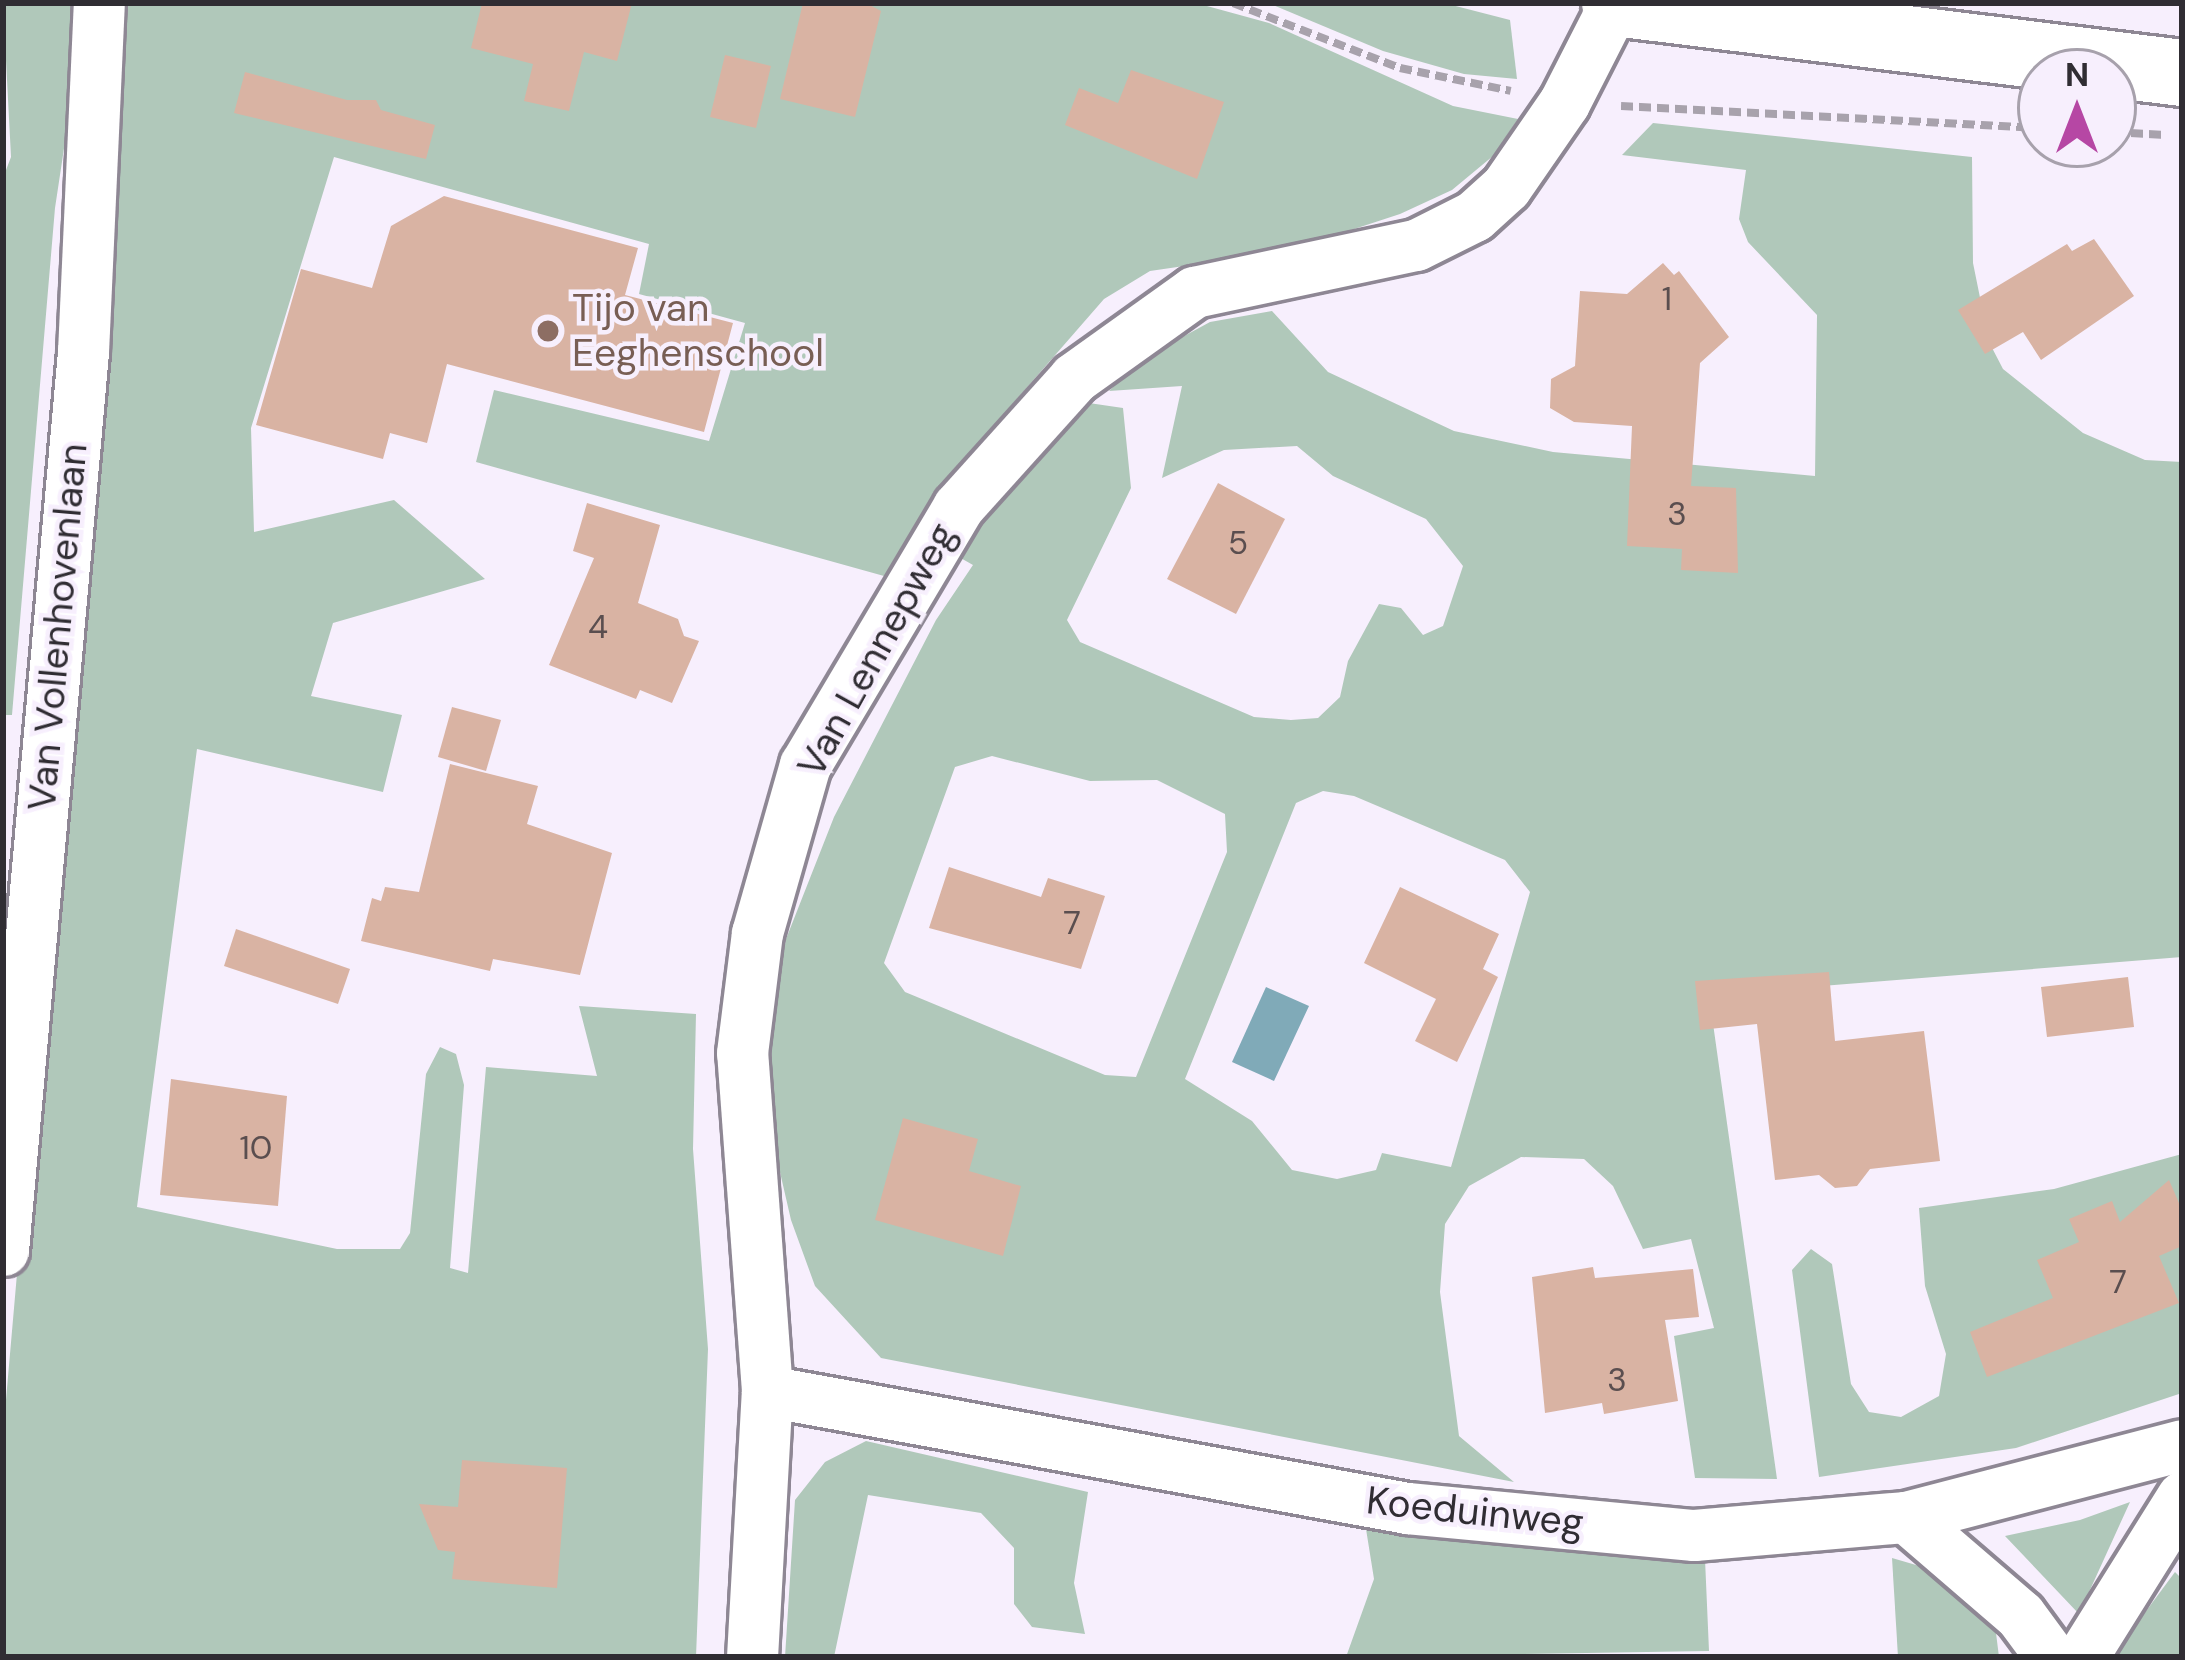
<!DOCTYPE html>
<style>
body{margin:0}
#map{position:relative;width:2185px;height:1660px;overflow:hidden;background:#f7effd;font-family:"DM Sans",sans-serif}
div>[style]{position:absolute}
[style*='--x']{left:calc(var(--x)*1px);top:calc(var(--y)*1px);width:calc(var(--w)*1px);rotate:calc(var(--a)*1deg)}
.green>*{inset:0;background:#b0c8ba}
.water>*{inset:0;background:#80aab8}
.building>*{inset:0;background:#d9b3a3}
.path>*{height:8px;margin-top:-4px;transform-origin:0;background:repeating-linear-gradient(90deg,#a8a2ac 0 12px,transparent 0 18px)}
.roads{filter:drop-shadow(3px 0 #8e8794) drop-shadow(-3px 0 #8e8794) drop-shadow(0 3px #8e8794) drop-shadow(0 -3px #8e8794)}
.street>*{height:51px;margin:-25.5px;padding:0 25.5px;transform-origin:25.5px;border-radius:25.5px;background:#fff}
.primary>*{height:66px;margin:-33px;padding:0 33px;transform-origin:33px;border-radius:33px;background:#fff}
.dots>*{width:33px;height:33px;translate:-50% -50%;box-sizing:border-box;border:6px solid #f7effd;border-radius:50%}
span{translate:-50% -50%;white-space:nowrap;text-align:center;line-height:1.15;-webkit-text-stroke:9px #f7effd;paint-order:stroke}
.number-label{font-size:33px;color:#5a4e4f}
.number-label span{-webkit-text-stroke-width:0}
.education-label{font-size:39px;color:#785e54}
.left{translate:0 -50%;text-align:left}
.street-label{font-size:39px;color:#302d33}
.frame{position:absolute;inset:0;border:6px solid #302d33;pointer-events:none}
.north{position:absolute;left:2017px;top:48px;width:120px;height:120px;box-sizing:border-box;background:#f7effd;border:3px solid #a7a1ac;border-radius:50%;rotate:0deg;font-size:33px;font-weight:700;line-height:48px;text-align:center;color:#302d33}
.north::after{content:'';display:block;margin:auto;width:42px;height:54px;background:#b647a4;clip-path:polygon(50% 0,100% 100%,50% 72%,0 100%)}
</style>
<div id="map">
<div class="green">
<div style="clip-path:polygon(3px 3px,86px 3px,55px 208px,12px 715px,3px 715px,3px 178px,11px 157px)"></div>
<div style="clip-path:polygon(128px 3px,1196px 3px,1269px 23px,1453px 106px,1518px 119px,1493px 156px,1452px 190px,1400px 214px,1287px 251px,1150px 271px,1104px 299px,989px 431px,884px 576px,476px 462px,494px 390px,709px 441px,745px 323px,639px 294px,649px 244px,334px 157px,251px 428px,254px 532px,394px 500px,485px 579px,333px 623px,311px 696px,402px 715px,383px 792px,197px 749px,137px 1207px,337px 1249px,400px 1249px,410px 1233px,426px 1074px,440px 1047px,456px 1054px,464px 1085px,450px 1268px,468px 1273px,486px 1067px,597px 1076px,579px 1006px,696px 1014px,693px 1149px,708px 1349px,696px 1657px,3px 1657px,3px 1434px)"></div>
<div style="clip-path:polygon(1268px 3px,1444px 3px,1510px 20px,1517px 79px,1464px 74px,1383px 51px)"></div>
<div style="clip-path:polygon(evenodd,1653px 123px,1972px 157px,1973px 263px,1989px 342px,2003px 369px,2083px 433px,2145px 460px,2182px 462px,2182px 957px,1709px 995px,1777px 1479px,1695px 1478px,1674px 1336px,1714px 1328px,1691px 1239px,1643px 1249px,1613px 1186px,1584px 1159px,1521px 1157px,1469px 1186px,1445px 1224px,1440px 1292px,1459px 1436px,1514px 1482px,881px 1358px,815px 1286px,791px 1220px,771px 1133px,772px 1011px,786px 939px,834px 817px,936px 620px,973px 565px,950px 552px,1082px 402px,1123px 408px,1131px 488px,1067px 620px,1080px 642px,1254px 717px,1291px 720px,1318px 718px,1340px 697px,1348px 661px,1379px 604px,1401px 608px,1423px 635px,1443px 626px,1463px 566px,1426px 519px,1333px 476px,1297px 446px,1224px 450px,1162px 478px,1182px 386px,1109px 391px,1140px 360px,1210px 322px,1272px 311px,1328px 372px,1454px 431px,1553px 452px,1815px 476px,1817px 315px,1748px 242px,1739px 219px,1746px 170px,1622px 155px,1653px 123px,992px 756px,1090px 781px,1157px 780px,1225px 814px,1227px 852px,1136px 1077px,1105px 1075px,905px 992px,884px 963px,955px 767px,992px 756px,1653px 123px,1323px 791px,1354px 796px,1505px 860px,1530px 892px,1451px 1167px,1382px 1153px,1376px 1170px,1337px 1179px,1292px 1170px,1252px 1121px,1185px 1079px,1296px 803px,1323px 791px)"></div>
<div style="clip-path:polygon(2182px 1154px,2182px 1393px,2016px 1448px,1819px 1477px,1792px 1270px,1811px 1249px,1832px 1264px,1851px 1384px,1869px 1412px,1901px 1417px,1939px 1396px,1946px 1354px,1925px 1286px,1919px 1208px,2054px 1189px)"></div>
<div style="clip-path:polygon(866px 1441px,1088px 1492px,1074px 1583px,1085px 1634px,1032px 1627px,1014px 1604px,1014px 1548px,981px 1513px,868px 1495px,834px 1657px,785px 1657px,795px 1500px,825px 1462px)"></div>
<div style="clip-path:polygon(2130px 1502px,2079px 1614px,2005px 1536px,2080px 1520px)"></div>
<div style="clip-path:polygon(1366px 1529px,1705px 1559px,1709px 1651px,1346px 1657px,1374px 1579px)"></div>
<div style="clip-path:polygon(1892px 1558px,1940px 1572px,1967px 1594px,1996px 1633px,1999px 1657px,1898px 1657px)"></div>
<div style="clip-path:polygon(2175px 1572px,2182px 1579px,2182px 1657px,2112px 1657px)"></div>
</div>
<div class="water">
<div style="clip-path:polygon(1266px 987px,1309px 1006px,1274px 1081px,1232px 1062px)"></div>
</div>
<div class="building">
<div style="clip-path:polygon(482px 3px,632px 3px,617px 61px,584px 52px,569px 111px,524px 101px,533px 64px,471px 48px)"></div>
<div style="clip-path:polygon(803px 3px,866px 3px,881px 11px,855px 117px,780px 99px)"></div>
<div style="clip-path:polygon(725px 55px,771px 66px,756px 128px,710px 117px)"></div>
<div style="clip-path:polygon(1131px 70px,1224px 102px,1197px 179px,1065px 125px,1079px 88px,1118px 103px)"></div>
<div style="clip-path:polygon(245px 72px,347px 100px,376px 100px,381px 110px,435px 125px,426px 159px,234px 113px)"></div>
<div style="clip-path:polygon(444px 196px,638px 248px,625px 295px,733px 323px,704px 432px,447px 364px,427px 443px,390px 433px,383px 459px,256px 425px,301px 269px,372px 288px,391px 226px)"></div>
<div style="clip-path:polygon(2094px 239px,2134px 296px,2041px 360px,2023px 332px,1985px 354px,1958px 310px,2067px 244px,2072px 251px)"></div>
<div style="clip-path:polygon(1663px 263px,1674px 275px,1679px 271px,1729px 337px,1700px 363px,1691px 486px,1736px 488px,1738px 573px,1681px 570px,1682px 549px,1627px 546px,1632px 426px,1574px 422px,1550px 408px,1551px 379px,1575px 366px,1580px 291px,1627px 294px)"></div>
<div style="clip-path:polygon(1218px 483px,1285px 519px,1236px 614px,1167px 579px)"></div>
<div style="clip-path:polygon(587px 503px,660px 525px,638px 603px,678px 619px,684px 636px,699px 641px,672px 703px,640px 690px,636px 699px,549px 665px,594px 558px,573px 551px)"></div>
<div style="clip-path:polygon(452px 707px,501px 720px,486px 771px,438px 757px)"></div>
<div style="clip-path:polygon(450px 764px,538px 786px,527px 824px,612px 853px,580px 975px,493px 959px,490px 971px,361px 941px,372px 898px,381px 901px,385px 887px,419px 892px)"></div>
<div style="clip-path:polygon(949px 867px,1041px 897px,1048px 878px,1105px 896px,1081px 969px,929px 928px)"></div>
<div style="clip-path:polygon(1400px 887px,1499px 934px,1483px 969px,1498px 977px,1457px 1062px,1415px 1041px,1436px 999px,1364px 963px)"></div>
<div style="clip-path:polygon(236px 929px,350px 969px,338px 1004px,224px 966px)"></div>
<div style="clip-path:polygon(1829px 972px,1835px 1041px,1924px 1031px,1940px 1161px,1870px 1169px,1857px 1186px,1835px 1188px,1819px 1175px,1775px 1180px,1757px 1024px,1700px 1030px,1695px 981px)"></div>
<div style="clip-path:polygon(2128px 977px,2134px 1027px,2047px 1037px,2041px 987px)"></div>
<div style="clip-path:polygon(171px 1079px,287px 1096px,278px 1206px,160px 1195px)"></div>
<div style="clip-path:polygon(903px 1118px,978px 1139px,969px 1171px,1021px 1186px,1003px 1256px,875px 1220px)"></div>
<div style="clip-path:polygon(2169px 1180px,2182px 1210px,2182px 1246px,2159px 1256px,2179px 1303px,1987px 1377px,1970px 1332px,2053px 1298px,2037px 1260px,2079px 1242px,2069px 1219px,2112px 1201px,2120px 1222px)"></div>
<div style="clip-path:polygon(1593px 1267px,1595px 1278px,1693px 1269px,1699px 1317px,1665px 1320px,1678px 1401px,1604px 1414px,1602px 1403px,1545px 1413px,1532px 1277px)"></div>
<div style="clip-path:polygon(462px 1460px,567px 1468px,557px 1588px,452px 1579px,455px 1552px,438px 1550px,419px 1504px,458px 1507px)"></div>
</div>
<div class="path">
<div style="--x:1233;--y:3;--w:179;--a:21.3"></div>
<div style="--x:1400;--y:68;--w:113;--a:11.7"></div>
<div style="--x:1621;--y:106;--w:421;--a:3"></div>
<div style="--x:2113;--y:132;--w:52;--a:3.3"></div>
</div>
<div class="roads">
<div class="street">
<div style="--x:3;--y:1250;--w:902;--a:-84.91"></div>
<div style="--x:83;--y:352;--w:349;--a:-87.4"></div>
<div style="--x:767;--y:1391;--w:651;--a:10.36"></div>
<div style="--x:1407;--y:1508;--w:288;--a:5.4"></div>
<div style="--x:1694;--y:1535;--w:213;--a:-4.9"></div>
<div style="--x:1906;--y:1517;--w:285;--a:-14.6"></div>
<div style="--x:1906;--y:1517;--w:150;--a:40.7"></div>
<div style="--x:2020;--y:1615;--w:52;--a:53.6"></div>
<div style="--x:752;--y:1657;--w:266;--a:-86.8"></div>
<div style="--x:767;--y:1391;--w:339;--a:-94.2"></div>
<div style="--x:742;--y:1053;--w:121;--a:-82.9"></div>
<div style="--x:757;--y:933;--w:175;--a:-74.1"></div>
<div style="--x:805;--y:765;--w:300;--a:-59.3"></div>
<div style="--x:958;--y:507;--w:173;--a:-48"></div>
<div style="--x:1074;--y:378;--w:148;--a:-35.6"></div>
<div style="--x:1194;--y:292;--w:227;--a:-12"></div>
<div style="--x:1416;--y:245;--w:65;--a:-26.6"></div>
<div style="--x:1474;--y:216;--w:43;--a:-42.2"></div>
<div style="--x:1506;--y:187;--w:102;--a:-55.4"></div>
<div style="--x:1564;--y:103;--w:112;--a:-63"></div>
<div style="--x:2082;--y:1657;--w:189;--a:-58"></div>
</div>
<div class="primary">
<div style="--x:1615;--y:3;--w:571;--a:7.04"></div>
</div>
</div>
<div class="dots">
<div style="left:548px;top:331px;background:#8d6e63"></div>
</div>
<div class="number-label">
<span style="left:1667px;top:299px">1</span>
<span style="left:1677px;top:514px">3</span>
<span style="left:1238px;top:543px">5</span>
<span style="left:598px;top:627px">4</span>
<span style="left:1072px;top:923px">7</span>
<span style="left:256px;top:1148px">10</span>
<span style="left:2118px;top:1282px">7</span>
<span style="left:1617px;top:1380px">3</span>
</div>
<div class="education-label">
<span class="left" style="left:572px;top:331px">Tijo van<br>Eeghenschool</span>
</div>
<div class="street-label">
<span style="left:58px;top:627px;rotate:-85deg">Van Vollenhovenlaan</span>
<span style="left:877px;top:650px;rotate:-61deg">Van Lennepweg</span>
<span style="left:1475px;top:1512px;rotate:6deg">Koeduinweg</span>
</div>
<div class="frame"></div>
<div class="north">N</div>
</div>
